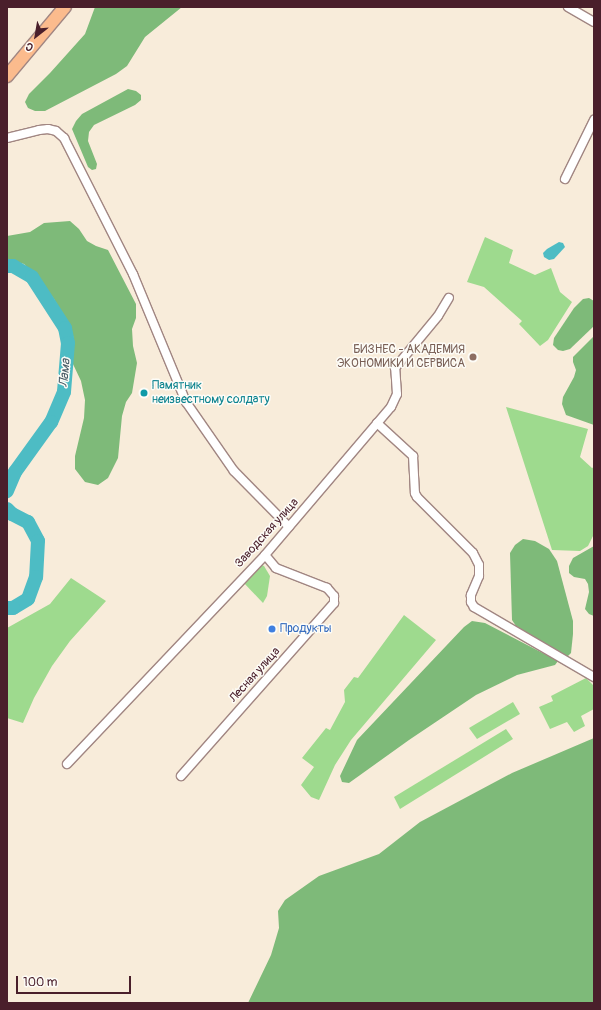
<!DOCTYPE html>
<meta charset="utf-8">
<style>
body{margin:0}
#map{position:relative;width:601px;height:1010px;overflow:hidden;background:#f8ecda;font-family:Pangolin,sans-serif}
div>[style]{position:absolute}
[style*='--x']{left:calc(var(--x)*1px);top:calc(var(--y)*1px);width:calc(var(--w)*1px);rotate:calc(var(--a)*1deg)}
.green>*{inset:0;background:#9eda8e}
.forest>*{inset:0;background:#7eba79}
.water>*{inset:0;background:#4dbcc4}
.river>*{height:14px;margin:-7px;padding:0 7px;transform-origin:7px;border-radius:7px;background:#4dbcc4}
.roads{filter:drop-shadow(1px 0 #a18682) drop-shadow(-1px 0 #a18682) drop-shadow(0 1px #a18682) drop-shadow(0 -1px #a18682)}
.street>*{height:8px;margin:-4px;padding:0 4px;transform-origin:4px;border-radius:4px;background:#fff}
.primary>*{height:12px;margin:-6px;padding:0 6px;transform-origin:6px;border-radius:6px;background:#fbbb8d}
.dots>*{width:11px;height:11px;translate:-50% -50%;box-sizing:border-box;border:2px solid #fdfcf7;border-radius:50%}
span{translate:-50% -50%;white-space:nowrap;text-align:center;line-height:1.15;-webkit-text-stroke:3px #fdfcf7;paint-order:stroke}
.education-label{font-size:12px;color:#785e54}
.right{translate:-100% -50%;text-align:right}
.culture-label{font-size:12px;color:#0d838f}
.left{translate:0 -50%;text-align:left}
.street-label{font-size:12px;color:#4a1f2b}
.shop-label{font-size:12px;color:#366cbe}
.water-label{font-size:13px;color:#4b5e68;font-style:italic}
.frame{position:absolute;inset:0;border:8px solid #4a1f2b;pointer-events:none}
.north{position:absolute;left:16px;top:16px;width:40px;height:40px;-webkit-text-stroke:3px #fdfcf7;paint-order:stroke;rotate:211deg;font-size:11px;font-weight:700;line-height:16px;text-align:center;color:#4a1f2b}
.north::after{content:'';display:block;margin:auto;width:14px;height:18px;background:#4a1f2b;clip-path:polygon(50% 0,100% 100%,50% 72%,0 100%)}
.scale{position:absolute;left:16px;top:976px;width:115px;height:18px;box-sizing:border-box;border:2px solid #4a1f2b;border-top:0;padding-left:5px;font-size:12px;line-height:14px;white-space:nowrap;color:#4a1f2b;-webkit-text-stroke:3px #fdfcf7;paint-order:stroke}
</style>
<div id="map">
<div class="green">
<div style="clip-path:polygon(485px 237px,513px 250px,509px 263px,535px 275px,551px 268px,560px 292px,572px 302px,548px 340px,540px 346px,519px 324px,522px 321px,484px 287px,467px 282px)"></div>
<div style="clip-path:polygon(506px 407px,588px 429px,580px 457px,592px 468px,594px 467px,594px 534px,588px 546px,580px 551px,552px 550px)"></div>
<div style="clip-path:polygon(260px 564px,264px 566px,270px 576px,267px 596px,263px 603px,244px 583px)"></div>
<div style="clip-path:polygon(71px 578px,106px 601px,70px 641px,52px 666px,34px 698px,23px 723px,7px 718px,7px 628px,50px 604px)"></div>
<div style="clip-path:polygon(404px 615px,436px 640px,351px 740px,335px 765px,319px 800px,311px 797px,301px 785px,314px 767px,302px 758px,326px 728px,330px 730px,345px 702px,344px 690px,354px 677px,358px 678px)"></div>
<div style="clip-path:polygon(586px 678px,594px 686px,594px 709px,581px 716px,585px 726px,574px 732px,567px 722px,550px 729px,539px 707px,553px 701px,551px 696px)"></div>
<div style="clip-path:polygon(513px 702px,520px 714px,477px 739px,469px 728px)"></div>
<div style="clip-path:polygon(506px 729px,513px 739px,400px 809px,394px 797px)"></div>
</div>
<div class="forest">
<div style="clip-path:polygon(95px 7px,182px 7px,145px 37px,127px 66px,116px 74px,45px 111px,35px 111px,28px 108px,25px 102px,29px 94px,50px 73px,85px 34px)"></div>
<div style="clip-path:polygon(128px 89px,136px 91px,141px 95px,141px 100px,135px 105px,94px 125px,89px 132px,88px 141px,97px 164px,96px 169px,92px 170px,88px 167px,72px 129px,76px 121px,82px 114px)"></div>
<div style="clip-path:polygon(70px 221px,79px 229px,87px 241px,96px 246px,108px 250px,136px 304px,136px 318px,132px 329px,133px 346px,137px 363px,132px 393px,126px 402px,122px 416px,118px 458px,108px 478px,98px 485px,85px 482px,75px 469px,75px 456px,84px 418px,85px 400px,81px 381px,72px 362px,74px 339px,68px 323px,54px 299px,38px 277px,24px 264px,7px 259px,7px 236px,30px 232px,44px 223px)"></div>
<div style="clip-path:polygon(589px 298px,594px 301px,594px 326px,570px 349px,563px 351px,558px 350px,553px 345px,554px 338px,574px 308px,583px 299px)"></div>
<div style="clip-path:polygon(594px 336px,594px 425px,566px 415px,562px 404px,563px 397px,574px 377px,576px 370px,573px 362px,573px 357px)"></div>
<div style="clip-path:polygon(523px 539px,535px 541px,549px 549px,557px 561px,573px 621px,573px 634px,571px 653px,568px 656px,564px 656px,516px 626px,512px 620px,510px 553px,515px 545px)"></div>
<div style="clip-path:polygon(594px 546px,594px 616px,589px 614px,585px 609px,589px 592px,588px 584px,585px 579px,574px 577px,569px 573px,569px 566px,573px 558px)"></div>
<div style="clip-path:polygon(472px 621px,485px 623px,558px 661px,555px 665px,517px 675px,476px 695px,409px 740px,349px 783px,342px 782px,340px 776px,357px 740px,464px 627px)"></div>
<div style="clip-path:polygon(594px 738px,594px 1003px,248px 1003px,271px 955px,279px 928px,278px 911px,285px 900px,319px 876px,379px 854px,420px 822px,512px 773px)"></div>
</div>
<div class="water">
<div style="clip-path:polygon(559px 242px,563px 243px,565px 247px,554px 259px,549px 260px,544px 257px,543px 253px,547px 249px)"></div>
</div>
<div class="river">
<div style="--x:7;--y:266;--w:6;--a:0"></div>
<div style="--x:13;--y:266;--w:22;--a:30"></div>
<div style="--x:32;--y:277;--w:61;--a:57.1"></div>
<div style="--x:65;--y:328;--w:15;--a:79"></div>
<div style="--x:68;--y:343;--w:49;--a:94.7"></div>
<div style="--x:64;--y:392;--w:33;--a:113"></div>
<div style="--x:51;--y:422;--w:62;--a:125.8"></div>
<div style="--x:15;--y:472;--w:21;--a:113"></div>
<div style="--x:7;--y:509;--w:7;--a:45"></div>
<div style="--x:12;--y:514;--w:18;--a:27"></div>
<div style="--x:28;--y:522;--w:21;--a:62"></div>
<div style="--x:38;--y:541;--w:36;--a:93"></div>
<div style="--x:36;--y:577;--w:23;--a:110"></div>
<div style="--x:28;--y:599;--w:17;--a:149"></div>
<div style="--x:13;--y:608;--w:6;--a:180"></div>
</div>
<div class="roads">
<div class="street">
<div style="--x:568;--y:7;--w:30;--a:30"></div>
<div style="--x:7;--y:138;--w:33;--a:-14"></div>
<div style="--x:39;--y:130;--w:9;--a:-6"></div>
<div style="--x:48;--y:129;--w:8;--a:14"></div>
<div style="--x:56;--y:131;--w:11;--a:41"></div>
<div style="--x:64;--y:138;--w:153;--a:63.1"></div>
<div style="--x:133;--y:274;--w:139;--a:67.5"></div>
<div style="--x:186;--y:402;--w:84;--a:55.2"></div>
<div style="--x:234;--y:471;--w:78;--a:45.5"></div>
<div style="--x:565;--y:179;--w:66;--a:-63.8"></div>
<div style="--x:377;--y:423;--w:49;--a:42.5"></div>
<div style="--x:413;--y:456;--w:37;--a:87"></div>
<div style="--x:415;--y:493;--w:4;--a:63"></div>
<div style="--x:417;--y:497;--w:79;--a:45"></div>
<div style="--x:473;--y:553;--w:13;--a:63"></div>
<div style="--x:479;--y:565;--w:11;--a:90"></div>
<div style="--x:479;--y:576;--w:21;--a:113"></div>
<div style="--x:471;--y:595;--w:7;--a:90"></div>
<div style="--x:471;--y:602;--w:6;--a:59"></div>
<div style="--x:474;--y:607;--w:139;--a:30.3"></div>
<div style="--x:67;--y:764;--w:288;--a:-46.5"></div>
<div style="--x:265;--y:555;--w:194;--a:-49.6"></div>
<div style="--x:391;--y:407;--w:14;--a:-65"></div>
<div style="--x:397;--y:394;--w:26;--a:-94"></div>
<div style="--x:395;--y:368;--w:67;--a:-50.4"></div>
<div style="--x:438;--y:316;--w:21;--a:-59"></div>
<div style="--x:181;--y:776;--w:231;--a:-48.5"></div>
<div style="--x:334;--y:603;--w:7;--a:-90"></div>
<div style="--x:334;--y:596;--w:11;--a:-131"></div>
<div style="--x:327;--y:588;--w:55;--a:-158.6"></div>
<div style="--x:276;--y:568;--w:17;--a:-130"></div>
</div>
<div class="primary">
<div style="--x:7;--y:76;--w:90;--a:-50"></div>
</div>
</div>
<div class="dots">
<div style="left:473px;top:357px;background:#8d6e63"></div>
<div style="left:144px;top:393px;background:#0f9aa8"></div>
<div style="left:272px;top:629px;background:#3f7fe0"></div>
</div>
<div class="education-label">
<span class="right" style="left:465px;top:357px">БИЗНЕС - АКАДЕМИЯ<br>ЭКОНОМИКИ И СЕРВИСА</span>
</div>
<div class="culture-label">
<span class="left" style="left:152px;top:393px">Памятник<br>неизвестному солдату</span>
</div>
<div class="street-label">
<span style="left:267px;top:533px;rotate:-48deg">Заводская улица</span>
<span style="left:255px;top:675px;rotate:-48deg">Лесная улица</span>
</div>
<div class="shop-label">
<span class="left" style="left:280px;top:629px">Продукты</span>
</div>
<div class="water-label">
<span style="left:65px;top:373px;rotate:-85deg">Лама</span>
</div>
<div class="frame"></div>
<div class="north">С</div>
<div class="scale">100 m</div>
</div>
